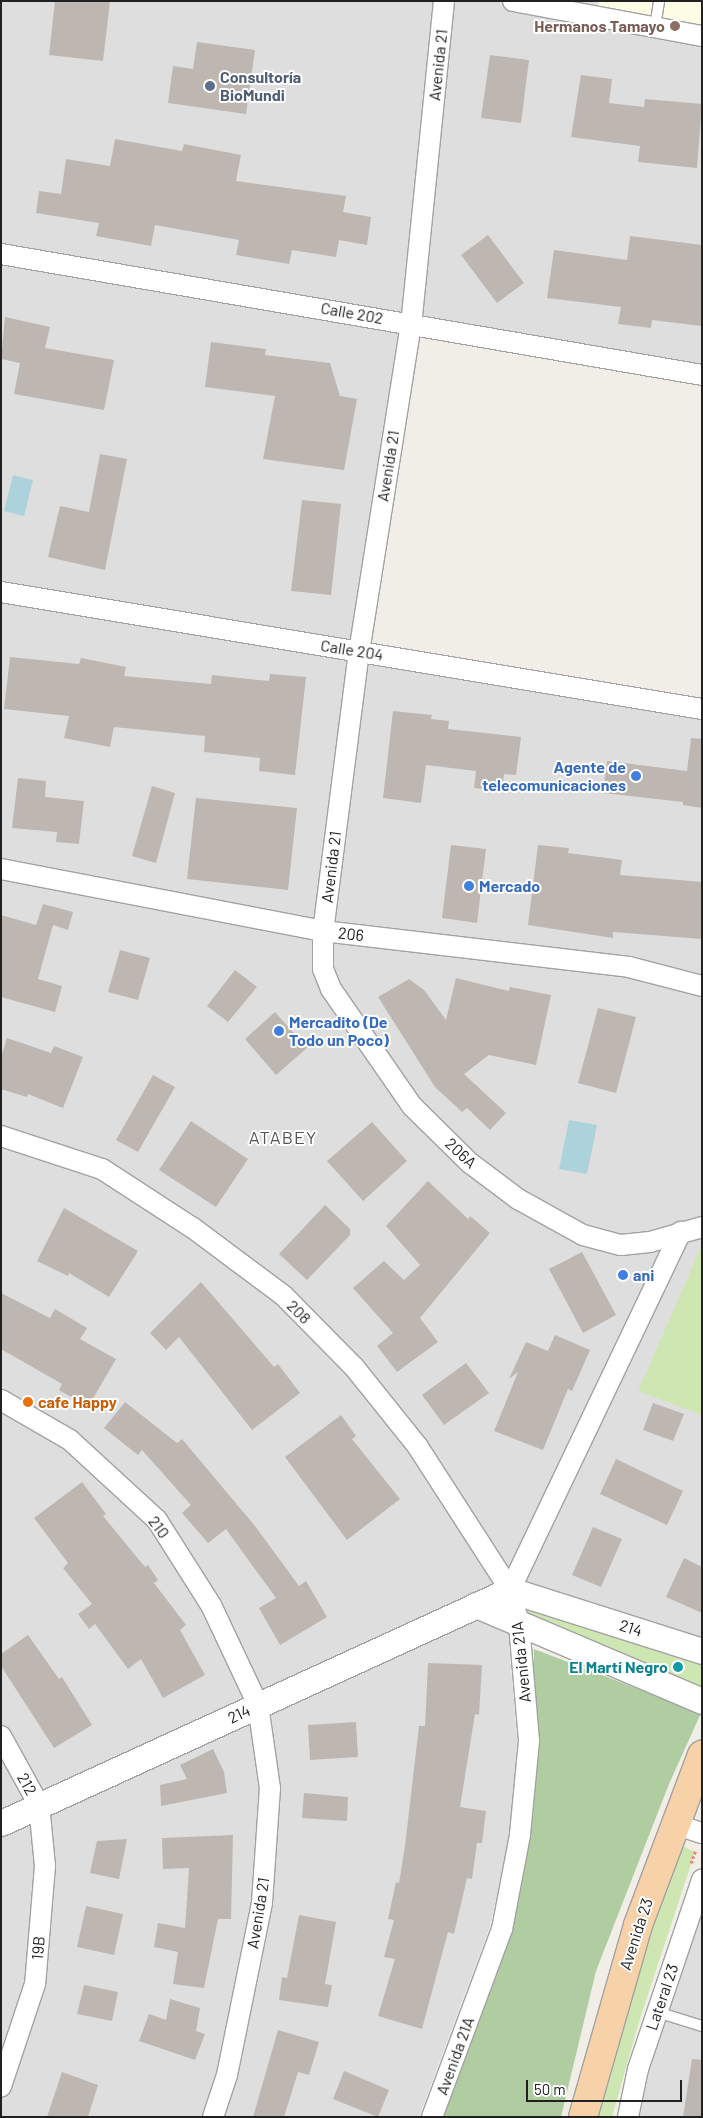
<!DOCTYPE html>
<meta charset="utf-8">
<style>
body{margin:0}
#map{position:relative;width:703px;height:2118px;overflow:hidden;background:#f1eee8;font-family:Barlow,sans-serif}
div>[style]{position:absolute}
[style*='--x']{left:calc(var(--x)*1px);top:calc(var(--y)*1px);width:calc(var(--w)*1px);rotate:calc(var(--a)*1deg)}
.residential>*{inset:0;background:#dfdede}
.education>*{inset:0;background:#fdfce5}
.grass>*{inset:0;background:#cee7b2}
.forest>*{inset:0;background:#afcda0}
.water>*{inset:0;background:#acd3db}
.building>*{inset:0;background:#beb7b1}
.path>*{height:3px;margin-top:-1.5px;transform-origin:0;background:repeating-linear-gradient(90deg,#f27f78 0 2.5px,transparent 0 5px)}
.roads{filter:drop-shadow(1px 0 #a2a2a2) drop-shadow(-1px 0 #a2a2a2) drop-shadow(0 1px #a2a2a2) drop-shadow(0 -1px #a2a2a2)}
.service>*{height:10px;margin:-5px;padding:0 5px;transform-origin:5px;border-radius:5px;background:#fff}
.minor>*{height:20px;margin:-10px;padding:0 10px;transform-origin:10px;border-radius:10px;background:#fff}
.tertiary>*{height:25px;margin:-12.5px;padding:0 12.5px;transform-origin:12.5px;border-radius:12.5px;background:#fff}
.primary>*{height:28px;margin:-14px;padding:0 14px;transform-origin:14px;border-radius:14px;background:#f7d1a7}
.dots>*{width:14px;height:14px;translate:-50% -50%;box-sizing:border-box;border:2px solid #fff;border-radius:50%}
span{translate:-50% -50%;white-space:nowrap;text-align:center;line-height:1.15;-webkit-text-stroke:4px #fff;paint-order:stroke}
.education-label{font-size:16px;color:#785e54;font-weight:700}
.right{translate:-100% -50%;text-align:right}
.street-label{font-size:16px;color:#212121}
.service-label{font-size:16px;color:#4e5e75;font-weight:700}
.left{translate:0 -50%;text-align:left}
.shop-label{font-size:16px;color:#366cbe;font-weight:700}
.food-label{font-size:16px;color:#c56008;font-weight:700}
.culture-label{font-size:16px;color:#0d838f;font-weight:700}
.neighbourhood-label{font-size:18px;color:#545454;letter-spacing:1px}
.frame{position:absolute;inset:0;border:2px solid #212121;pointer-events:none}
.scale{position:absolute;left:526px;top:2080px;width:156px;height:22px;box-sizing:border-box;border:2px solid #212121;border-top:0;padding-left:6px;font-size:15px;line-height:18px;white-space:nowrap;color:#212121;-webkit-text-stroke:4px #fff;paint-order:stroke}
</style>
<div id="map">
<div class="residential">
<div style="clip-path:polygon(1px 1px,599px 1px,595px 15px,702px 37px,702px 375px,412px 324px,359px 651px,702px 719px,702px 1659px,523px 1600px,509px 1644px,517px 1740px,513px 1833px,489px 1929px,419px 2117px,1px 2117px)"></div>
<div style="clip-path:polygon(702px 1868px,702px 2117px,622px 2117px)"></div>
</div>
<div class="education">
<div style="clip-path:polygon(599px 1px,702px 1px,702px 37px,595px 15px)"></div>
</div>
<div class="grass">
<div style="clip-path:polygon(702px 1245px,702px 1415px,638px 1391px)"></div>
<div style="clip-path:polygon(523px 1600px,702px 1659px,702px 1691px,525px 1617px)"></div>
<div style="clip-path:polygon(681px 1845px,695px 1852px,638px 2025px,612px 2117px,597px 2117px,623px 2017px)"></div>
</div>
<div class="forest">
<div style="clip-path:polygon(534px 1649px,701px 1713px,669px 1784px,596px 1971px,561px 2117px,441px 2117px,530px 1833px)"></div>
</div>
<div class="water">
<div style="clip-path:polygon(13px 475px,33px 480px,24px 516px,4px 511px)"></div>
<div style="clip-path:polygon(569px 1120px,597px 1125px,587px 1174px,559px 1169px)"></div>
</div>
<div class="building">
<div style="clip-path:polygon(55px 1px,110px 1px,103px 61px,49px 55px)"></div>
<div style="clip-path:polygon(197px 42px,255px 50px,246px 114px,168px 103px,173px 66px,193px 69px)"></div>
<div style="clip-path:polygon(490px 55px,529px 60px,521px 123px,481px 118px)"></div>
<div style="clip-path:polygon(581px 75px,612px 79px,609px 103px,644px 107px,645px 99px,702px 104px,697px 168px,638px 162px,640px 146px,571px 137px)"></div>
<div style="clip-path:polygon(115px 139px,182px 151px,184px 144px,241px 155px,236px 181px,346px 196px,343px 212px,371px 217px,367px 245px,339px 240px,336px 257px,292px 250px,289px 264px,236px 255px,239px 240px,155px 225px,151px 246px,96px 236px,99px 223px,36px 213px,39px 191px,61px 194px,66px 159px,110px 166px)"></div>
<div style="clip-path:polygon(488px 235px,524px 283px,497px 303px,461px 255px)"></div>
<div style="clip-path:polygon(630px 236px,702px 245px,702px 326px,652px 320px,651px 328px,618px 324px,621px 307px,547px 298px,554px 250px,627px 260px)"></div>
<div style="clip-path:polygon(5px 317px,50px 327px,45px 348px,114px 360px,104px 410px,14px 394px,20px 363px,1px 359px)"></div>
<div style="clip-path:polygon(211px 342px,266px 349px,265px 355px,330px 363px,340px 396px,357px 399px,344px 470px,263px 459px,275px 396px,205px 387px)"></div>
<div style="clip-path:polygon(100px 454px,127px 459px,105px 570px,48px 557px,60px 506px,89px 512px)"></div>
<div style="clip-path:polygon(302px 500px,341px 504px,331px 595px,291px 591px)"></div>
<div style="clip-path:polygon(10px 657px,79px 664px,81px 658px,126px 667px,124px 676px,211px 684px,212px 675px,269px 681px,270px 674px,306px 677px,295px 775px,259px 771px,260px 758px,204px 752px,205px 736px,114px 727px,110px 747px,64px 738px,69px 716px,4px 709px)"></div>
<div style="clip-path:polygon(393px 711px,432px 715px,431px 719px,449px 721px,448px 729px,521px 737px,516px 775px,504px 774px,502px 791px,474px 788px,476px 771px,426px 765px,421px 803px,383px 798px)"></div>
<div style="clip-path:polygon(691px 738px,702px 739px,702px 808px,683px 805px,683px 802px,603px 793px,607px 761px,687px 771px)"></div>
<div style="clip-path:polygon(18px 778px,46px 781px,45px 797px,84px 801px,79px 844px,56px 842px,57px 832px,12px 828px)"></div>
<div style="clip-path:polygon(152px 786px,175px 793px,156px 863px,132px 856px)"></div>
<div style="clip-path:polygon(196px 798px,297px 808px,288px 890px,187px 879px)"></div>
<div style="clip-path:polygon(451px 845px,486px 849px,477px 923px,442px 918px)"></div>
<div style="clip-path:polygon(538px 845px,569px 848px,568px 853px,622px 860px,620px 875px,702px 882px,702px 939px,613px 932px,613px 938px,528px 925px)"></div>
<div style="clip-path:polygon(43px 904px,73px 912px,68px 930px,53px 925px,38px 979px,62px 986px,55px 1012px,1px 997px,1px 915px,36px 925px)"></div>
<div style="clip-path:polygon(120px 950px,150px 958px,138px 1000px,108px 992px)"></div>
<div style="clip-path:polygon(235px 970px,257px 987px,228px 1022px,207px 1006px)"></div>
<div style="clip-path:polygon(456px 978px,509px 991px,510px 987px,551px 995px,536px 1065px,489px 1055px,464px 1074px,506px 1113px,490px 1130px,467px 1108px,462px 1112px,435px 1087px,378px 997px,409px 979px,424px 990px,446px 1020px)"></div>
<div style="clip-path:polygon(598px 1008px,636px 1017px,616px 1093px,578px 1083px)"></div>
<div style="clip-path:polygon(275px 1012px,307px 1048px,276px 1075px,245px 1039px)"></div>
<div style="clip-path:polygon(7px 1038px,51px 1053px,54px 1046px,83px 1057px,63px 1108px,28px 1094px,27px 1097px,1px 1089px,1px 1057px)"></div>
<div style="clip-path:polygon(153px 1075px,175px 1087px,138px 1152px,116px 1140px)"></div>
<div style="clip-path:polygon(191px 1121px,248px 1159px,216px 1207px,159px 1170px)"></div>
<div style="clip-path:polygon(372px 1122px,407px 1161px,363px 1201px,327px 1161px)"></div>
<div style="clip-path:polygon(428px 1181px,468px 1219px,470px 1216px,490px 1233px,420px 1318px,438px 1342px,397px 1372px,377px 1346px,393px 1333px,353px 1288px,384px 1261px,404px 1280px,420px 1265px,386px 1226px)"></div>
<div style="clip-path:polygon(325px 1205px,350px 1229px,350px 1235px,307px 1280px,279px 1254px)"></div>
<div style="clip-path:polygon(64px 1208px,138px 1251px,109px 1297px,69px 1273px,68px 1276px,37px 1261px)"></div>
<div style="clip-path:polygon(582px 1252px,616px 1315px,583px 1333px,549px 1269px)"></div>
<div style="clip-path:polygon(201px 1282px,274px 1367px,278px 1364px,300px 1393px,252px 1430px,179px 1337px,166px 1350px,150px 1333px)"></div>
<div style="clip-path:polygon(1px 1293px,50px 1318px,55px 1309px,87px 1328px,80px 1339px,116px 1359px,88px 1407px,59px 1390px,62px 1384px,1px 1349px)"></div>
<div style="clip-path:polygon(555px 1335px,590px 1350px,572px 1391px,568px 1389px,543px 1450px,494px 1431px,518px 1372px,509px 1379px,526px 1342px,548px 1351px)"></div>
<div style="clip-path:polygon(466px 1363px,489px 1393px,444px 1425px,422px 1395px)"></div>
<div style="clip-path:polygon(125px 1402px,177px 1443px,182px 1439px,255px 1526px,299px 1586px,306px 1581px,327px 1617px,280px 1645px,259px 1608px,276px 1598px,226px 1529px,208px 1543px,182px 1513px,191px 1505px,142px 1450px,138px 1455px,104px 1428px)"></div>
<div style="clip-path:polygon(653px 1403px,684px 1414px,673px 1441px,643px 1430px)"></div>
<div style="clip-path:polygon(341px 1415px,356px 1436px,352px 1439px,400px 1499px,347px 1540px,285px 1457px)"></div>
<div style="clip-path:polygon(616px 1459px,683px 1491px,667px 1525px,600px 1494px)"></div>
<div style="clip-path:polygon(82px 1482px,106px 1514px,103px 1516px,145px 1567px,148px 1565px,158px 1580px,154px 1583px,186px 1625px,180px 1630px,205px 1675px,163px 1698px,141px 1659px,128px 1669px,95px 1624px,89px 1629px,78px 1614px,92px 1604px,63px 1568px,68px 1563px,34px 1518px)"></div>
<div style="clip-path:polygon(593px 1527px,622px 1539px,601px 1587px,572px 1575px)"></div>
<div style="clip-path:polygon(684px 1558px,702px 1567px,702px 1613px,666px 1597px)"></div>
<div style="clip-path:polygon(28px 1635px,59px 1679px,62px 1677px,92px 1725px,54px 1748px,1px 1666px,1px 1654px)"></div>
<div style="clip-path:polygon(428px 1663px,482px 1665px,479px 1715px,475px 1714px,460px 1807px,486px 1811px,482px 1843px,477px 1843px,472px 1879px,467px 1878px,454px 1934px,448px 1932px,422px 2029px,378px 2016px,395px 1959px,384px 1957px,394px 1920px,388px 1919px,396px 1882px,399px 1883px,405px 1846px,419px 1726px,425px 1726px)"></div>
<div style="clip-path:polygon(356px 1722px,358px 1757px,310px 1760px,308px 1725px)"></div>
<div style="clip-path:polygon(213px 1749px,224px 1772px,227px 1793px,161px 1806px,160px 1785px,187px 1779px,180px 1765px)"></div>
<div style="clip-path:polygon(304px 1793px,348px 1797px,347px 1821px,302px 1818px)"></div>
<div style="clip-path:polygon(233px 1835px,231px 1919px,218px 1919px,204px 1988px,173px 1984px,178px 1952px,154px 1947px,158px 1923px,185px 1928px,189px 1868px,163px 1869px,162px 1838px)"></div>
<div style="clip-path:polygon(127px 1839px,119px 1879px,90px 1873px,97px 1841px)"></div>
<div style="clip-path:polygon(86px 1906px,123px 1914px,114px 1955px,77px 1947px)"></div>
<div style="clip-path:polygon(299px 1915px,336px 1922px,325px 1984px,332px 1985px,328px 2007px,279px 2000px,282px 1977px,287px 1978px)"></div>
<div style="clip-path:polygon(84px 1985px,118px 1992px,112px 2021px,77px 2014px)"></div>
<div style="clip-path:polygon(170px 1999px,200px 2008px,196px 2031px,205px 2034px,195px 2060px,139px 2041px,149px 2014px,166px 2020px)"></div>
<div style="clip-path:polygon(278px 2030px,319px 2042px,309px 2075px,298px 2072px,284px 2117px,253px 2117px)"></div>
<div style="clip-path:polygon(692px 2059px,702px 2060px,702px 2117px,683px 2117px)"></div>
<div style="clip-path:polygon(344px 2071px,389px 2090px,378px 2117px,333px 2099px)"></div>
<div style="clip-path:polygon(62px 2072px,98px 2085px,88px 2117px,47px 2117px)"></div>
</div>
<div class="path">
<div style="--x:691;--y:1863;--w:14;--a:-69"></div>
</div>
<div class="roads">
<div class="service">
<div style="--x:655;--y:27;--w:26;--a:-81"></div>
<div style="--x:657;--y:2012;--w:47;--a:17.3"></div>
</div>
<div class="minor">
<div style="--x:444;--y:1;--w:325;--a:95.8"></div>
<div style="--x:411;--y:324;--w:331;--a:99"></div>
<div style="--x:359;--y:651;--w:282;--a:97.3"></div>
<div style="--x:323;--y:931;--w:38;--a:90"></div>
<div style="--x:323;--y:969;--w:22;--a:68"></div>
<div style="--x:331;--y:989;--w:142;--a:55.3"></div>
<div style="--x:412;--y:1106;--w:81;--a:44.5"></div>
<div style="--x:470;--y:1163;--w:60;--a:36.9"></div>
<div style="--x:518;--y:1199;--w:74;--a:29"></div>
<div style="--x:583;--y:1235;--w:39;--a:15"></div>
<div style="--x:621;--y:1245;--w:29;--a:-6"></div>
<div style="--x:650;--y:1242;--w:54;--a:-16.1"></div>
<div style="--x:513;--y:1;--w:192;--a:10.5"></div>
<div style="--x:1;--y:254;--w:711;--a:9.79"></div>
<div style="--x:1;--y:592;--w:711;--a:9.48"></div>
<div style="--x:1;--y:869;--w:328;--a:10.9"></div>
<div style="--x:323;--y:931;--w:308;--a:6.7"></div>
<div style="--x:629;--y:967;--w:75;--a:14.6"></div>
<div style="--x:1;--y:1136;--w:106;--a:18.1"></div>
<div style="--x:102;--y:1169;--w:108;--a:33"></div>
<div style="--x:193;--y:1228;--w:112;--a:36.7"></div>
<div style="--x:283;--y:1295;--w:101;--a:45.4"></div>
<div style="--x:354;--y:1367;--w:102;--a:51.3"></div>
<div style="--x:418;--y:1447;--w:170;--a:57.2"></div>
<div style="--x:510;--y:1590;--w:35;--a:75"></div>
<div style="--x:519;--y:1624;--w:117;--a:85.1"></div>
<div style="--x:529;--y:1741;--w:94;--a:95.5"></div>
<div style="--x:520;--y:1835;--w:96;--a:100.8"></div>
<div style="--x:502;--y:1929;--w:201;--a:110.4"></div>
<div style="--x:1;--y:1400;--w:80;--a:30.1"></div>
<div style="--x:70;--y:1440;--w:118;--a:42.6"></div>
<div style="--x:157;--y:1520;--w:101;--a:57.6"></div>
<div style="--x:211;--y:1605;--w:110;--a:64.8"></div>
<div style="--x:258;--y:1705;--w:84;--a:81.8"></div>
<div style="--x:270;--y:1788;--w:115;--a:94"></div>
<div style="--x:262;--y:1903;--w:176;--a:101.5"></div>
<div style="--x:227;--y:2075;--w:44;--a:108.4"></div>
<div style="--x:510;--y:1590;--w:397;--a:-64.5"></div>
<div style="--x:1;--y:1736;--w:79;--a:61.2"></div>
<div style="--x:39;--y:1805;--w:61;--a:84.4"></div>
<div style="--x:45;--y:1866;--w:118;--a:94.8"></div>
<div style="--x:35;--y:1984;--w:108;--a:108.4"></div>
<div style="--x:674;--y:1824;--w:29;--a:18"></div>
<div style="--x:628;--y:2117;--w:49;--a:-78.2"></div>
<div style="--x:638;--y:2069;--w:200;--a:-71.3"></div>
</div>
<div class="tertiary">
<div style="--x:476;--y:1605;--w:246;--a:23"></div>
<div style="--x:1;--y:1823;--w:560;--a:-24.6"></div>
<div style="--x:510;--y:1590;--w:201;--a:17.6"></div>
</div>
<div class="primary">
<div style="--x:583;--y:2117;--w:200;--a:-74"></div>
<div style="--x:638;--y:1925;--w:182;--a:-69.4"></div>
</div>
</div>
<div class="dots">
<div style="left:675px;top:26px;background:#8d6e63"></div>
<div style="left:210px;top:86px;background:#5c6f8a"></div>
<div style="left:636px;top:776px;background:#3f7fe0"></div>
<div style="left:469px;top:886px;background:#3f7fe0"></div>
<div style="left:279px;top:1031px;background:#3f7fe0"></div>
<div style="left:623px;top:1275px;background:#3f7fe0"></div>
<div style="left:28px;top:1402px;background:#e8710a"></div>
<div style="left:678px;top:1667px;background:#0f9aa8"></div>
</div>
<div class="education-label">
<span class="right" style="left:665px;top:26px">Hermanos Tamayo</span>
</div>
<div class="street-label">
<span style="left:438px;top:65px;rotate:-84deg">Avenida 21</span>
<span style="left:352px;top:313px;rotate:10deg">Calle 202</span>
<span style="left:388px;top:466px;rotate:-81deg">Avenida 21</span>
<span style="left:352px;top:650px;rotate:9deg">Calle 204</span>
<span style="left:331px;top:867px;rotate:-83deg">Avenida 21</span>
<span style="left:351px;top:934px;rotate:7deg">206</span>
<span style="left:461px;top:1153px;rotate:43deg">206A</span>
<span style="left:299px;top:1312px;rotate:45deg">208</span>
<span style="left:159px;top:1527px;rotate:53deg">210</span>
<span style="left:631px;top:1628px;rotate:18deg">214</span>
<span style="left:521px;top:1662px;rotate:-96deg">Avenida 21A</span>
<span style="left:239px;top:1714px;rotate:-25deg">214</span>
<span style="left:27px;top:1784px;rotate:61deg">212</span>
<span style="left:258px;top:1913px;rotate:-81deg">Avenida 21</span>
<span style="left:636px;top:1934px;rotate:-72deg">Avenida 23</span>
<span style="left:38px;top:1948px;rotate:-85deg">19B</span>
<span style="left:662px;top:1997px;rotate:-71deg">Lateral 23</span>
<span style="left:455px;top:2056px;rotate:-70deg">Avenida 21A</span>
</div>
<div class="service-label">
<span class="left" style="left:220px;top:86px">Consultoría<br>BioMundi</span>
</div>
<div class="shop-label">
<span class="right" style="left:626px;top:776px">Agente de<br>telecomunicaciones</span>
<span class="left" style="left:479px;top:886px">Mercado</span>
<span class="left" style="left:289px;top:1031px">Mercadito (De<br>Todo un Poco)</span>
<span class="left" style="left:633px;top:1275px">ani</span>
</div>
<div class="food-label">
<span class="left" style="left:38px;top:1402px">cafe Happy</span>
</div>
<div class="culture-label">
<span class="right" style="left:668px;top:1667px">El Martí Negro</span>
</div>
<div class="neighbourhood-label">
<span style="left:283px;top:1137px">ATABEY</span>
</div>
<div class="frame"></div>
<div class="scale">50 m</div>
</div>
